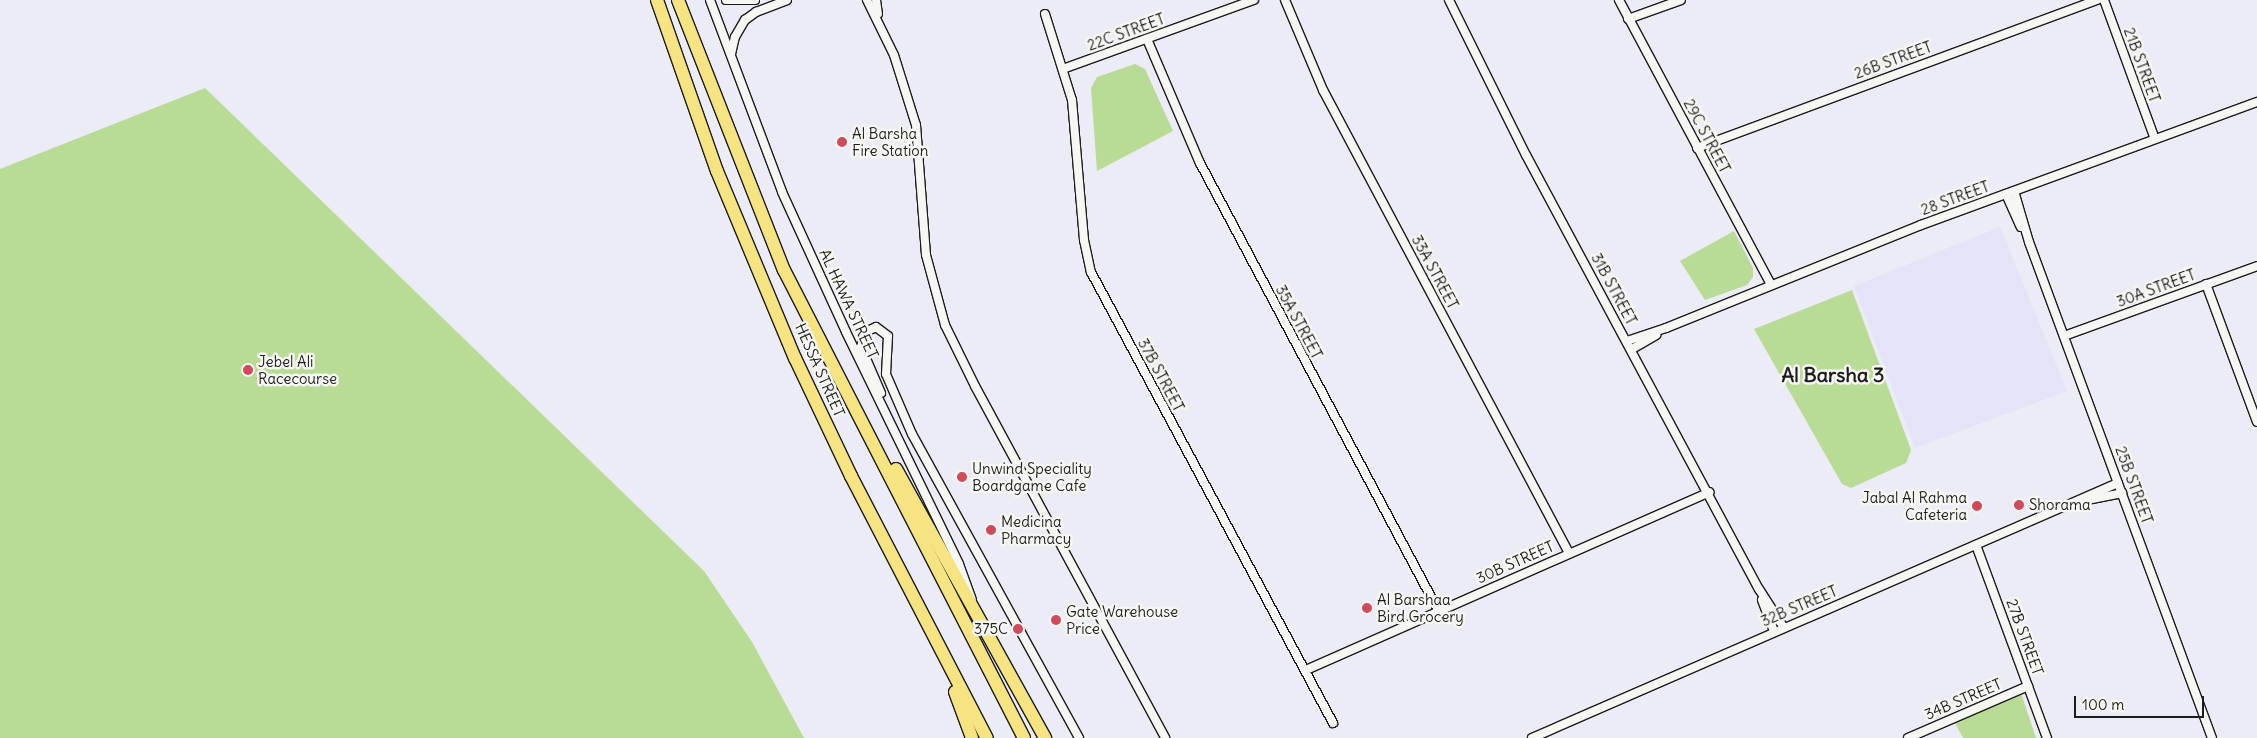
<!DOCTYPE html>
<style>
body{margin:0}
#map{position:relative;width:2257px;height:738px;overflow:hidden;background:#ebecf5;font-family:Delius,sans-serif}
div>[style]{position:absolute}
[style*='--x']{left:calc(var(--x)*1px);top:calc(var(--y)*1px);width:calc(var(--w)*1px);rotate:calc(var(--a)*1deg)}
.built>*{inset:0;background:#e3e4f7}
.green>*{inset:0;background:#b8db95}
.roads{filter:drop-shadow(1px 0 #1c1c1c) drop-shadow(-1px 0 #1c1c1c) drop-shadow(0 1px #1c1c1c) drop-shadow(0 -1px #1c1c1c)}
.street>*{height:8px;margin:-4px;padding:0 4px;transform-origin:4px;border-radius:4px;background:#f6f6f2}
.primary>*{height:12px;margin:-6px;padding:0 6px;transform-origin:6px;border-radius:6px;background:#f6e381}
.dots>*{width:14px;height:14px;translate:-50% -50%;box-sizing:border-box;border:2px solid #f6f6f2;border-radius:50%}
span{translate:-50% -50%;white-space:nowrap;text-align:center;line-height:1.15;-webkit-text-stroke:5px #f6f6f2;paint-order:stroke}
.street-label{font-size:15px;color:#1c1c1c}
.poi-label{font-size:15px;color:#1c1c1c}
.left{translate:0 -50%;text-align:left}
.right{translate:-100% -50%;text-align:right}
.district-label{font-size:20px;color:#1c1c1c;font-weight:700}
.scale{position:absolute;left:2074px;top:696px;width:130px;height:22px;box-sizing:border-box;border:2px solid #1c1c1c;border-top:0;padding-left:6px;font-size:15px;line-height:18px;white-space:nowrap;color:#1c1c1c;-webkit-text-stroke:4px #f6f6f2;paint-order:stroke}
</style>
<div id="map">
<div class="built">
<div style="clip-path:polygon(2000px 227px,2067px 391px,1915px 448px,1854px 286px)"></div>
</div>
<div class="green">
<div style="clip-path:polygon(1135px 64px,1145px 69px,1173px 131px,1097px 171px,1091px 88px,1097px 77px)"></div>
<div style="clip-path:polygon(205px 88px,704px 571px,752px 642px,804px 738px,0 738px,0 169px)"></div>
<div style="clip-path:polygon(1734px 231px,1753px 268px,1753px 277px,1747px 285px,1705px 300px,1680px 261px)"></div>
<div style="clip-path:polygon(1852px 290px,1911px 450px,1906px 463px,1851px 488px,1842px 484px,1754px 329px)"></div>
<div style="clip-path:polygon(2021px 693px,2036px 738px,1963px 738px,1954px 721px)"></div>
</div>
<div class="roads">
<div class="street">
<div style="--x:710;--y:0;--w:205;--a:69.4"></div>
<div style="--x:782;--y:192;--w:154;--a:65.4"></div>
<div style="--x:846;--y:332;--w:258;--a:64"></div>
<div style="--x:959;--y:564;--w:37;--a:70"></div>
<div style="--x:726;--y:0;--w:29;--a:0"></div>
<div style="--x:867;--y:0;--w:61;--a:63.9"></div>
<div style="--x:894;--y:55;--w:73;--a:72.6"></div>
<div style="--x:916;--y:125;--w:130;--a:85.6"></div>
<div style="--x:926;--y:255;--w:73;--a:74.8"></div>
<div style="--x:945;--y:325;--w:68;--a:63.8"></div>
<div style="--x:975;--y:386;--w:400;--a:61.6"></div>
<div style="--x:876;--y:0;--w:14;--a:82"></div>
<div style="--x:1285;--y:0;--w:98;--a:67.1"></div>
<div style="--x:1323;--y:90;--w:524;--a:62.02"></div>
<div style="--x:1449;--y:0;--w:173;--a:63.6"></div>
<div style="--x:1526;--y:155;--w:493;--a:61.8"></div>
<div style="--x:1759;--y:589;--w:46;--a:57.3"></div>
<div style="--x:1619;--y:0;--w:323;--a:61.9"></div>
<div style="--x:2104;--y:0;--w:148;--a:69.9"></div>
<div style="--x:1045;--y:14;--w:90;--a:72.6"></div>
<div style="--x:1072;--y:100;--w:141;--a:85.1"></div>
<div style="--x:1084;--y:240;--w:33;--a:78"></div>
<div style="--x:1091;--y:272;--w:512;--a:61.78"></div>
<div style="--x:1628;--y:19;--w:56;--a:-19.7"></div>
<div style="--x:1147;--y:39;--w:135;--a:66.9"></div>
<div style="--x:1200;--y:163;--w:509;--a:61.97"></div>
<div style="--x:731;--y:54;--w:17;--a:-77"></div>
<div style="--x:735;--y:37;--w:20;--a:-60"></div>
<div style="--x:745;--y:20;--w:14;--a:-36"></div>
<div style="--x:756;--y:12;--w:33;--a:-21"></div>
<div style="--x:1063;--y:69;--w:203;--a:-19.9"></div>
<div style="--x:1697;--y:148;--w:427;--a:-20.3"></div>
<div style="--x:2014;--y:191;--w:53;--a:73.6"></div>
<div style="--x:2029;--y:242;--w:529;--a:69.75"></div>
<div style="--x:2006;--y:194;--w:36;--a:66"></div>
<div style="--x:2206;--y:284;--w:147;--a:69.7"></div>
<div style="--x:2064;--y:336;--w:205;--a:-19.9"></div>
<div style="--x:1627;--y:341;--w:41;--a:-18.4"></div>
<div style="--x:1666;--y:328;--w:275;--a:-22"></div>
<div style="--x:1921;--y:225;--w:358;--a:-20.1"></div>
<div style="--x:1632;--y:349;--w:28;--a:-30"></div>
<div style="--x:881;--y:393;--w:50;--a:-113.5"></div>
<div style="--x:861;--y:347;--w:16;--a:-75"></div>
<div style="--x:865;--y:332;--w:12;--a:-24"></div>
<div style="--x:876;--y:327;--w:15;--a:37"></div>
<div style="--x:888;--y:336;--w:38;--a:93"></div>
<div style="--x:886;--y:374;--w:65;--a:66.6"></div>
<div style="--x:912;--y:434;--w:347;--a:61.2"></div>
<div style="--x:2087;--y:500;--w:36;--a:-11"></div>
<div style="--x:1976;--y:545;--w:206;--a:69.8"></div>
<div style="--x:1762;--y:600;--w:34;--a:69"></div>
<div style="--x:1306;--y:670;--w:441;--a:-23.8"></div>
<div style="--x:1532;--y:738;--w:639;--a:-23.52"></div>
<div style="--x:1908;--y:738;--w:131;--a:-23.4"></div>
</div>
<div class="primary">
<div style="--x:657;--y:0;--w:181;--a:70.7"></div>
<div style="--x:717;--y:171;--w:203;--a:67.4"></div>
<div style="--x:795;--y:358;--w:131;--a:64.6"></div>
<div style="--x:851;--y:476;--w:295;--a:62.6"></div>
<div style="--x:678;--y:0;--w:290;--a:68.6"></div>
<div style="--x:784;--y:270;--w:526;--a:62.85"></div>
<div style="--x:896;--y:469;--w:308;--a:61"></div>
<div style="--x:955;--y:692;--w:49;--a:69.7"></div>
</div>
</div>
<div class="dots">
<div style="left:842px;top:142px;background:#d1495b"></div>
<div style="left:248px;top:370px;background:#d1495b"></div>
<div style="left:962px;top:477px;background:#d1495b"></div>
<div style="left:2019px;top:505px;background:#d1495b"></div>
<div style="left:1977px;top:506px;background:#d1495b"></div>
<div style="left:991px;top:530px;background:#d1495b"></div>
<div style="left:1367px;top:608px;background:#d1495b"></div>
<div style="left:1056px;top:620px;background:#d1495b"></div>
<div style="left:1018px;top:629px;background:#d1495b"></div>
</div>
<div class="street-label">
<span style="left:1126px;top:32px;rotate:-20deg">22C STREET</span>
<span style="left:1893px;top:60px;rotate:-20deg">26B STREET</span>
<span style="left:2142px;top:65px;rotate:70deg">21B STREET</span>
<span style="left:1707px;top:136px;rotate:62deg">29C STREET</span>
<span style="left:1955px;top:198px;rotate:-20deg">28 STREET</span>
<span style="left:1435px;top:272px;rotate:62deg">33A STREET</span>
<span style="left:2156px;top:288px;rotate:-20deg">30A STREET</span>
<span style="left:1614px;top:289px;rotate:62deg">31B STREET</span>
<span style="left:849px;top:304px;rotate:65deg">AL HAWA STREET</span>
<span style="left:1299px;top:322px;rotate:62deg">35A STREET</span>
<span style="left:820px;top:370px;rotate:66deg">HESSA STREET</span>
<span style="left:1161px;top:375px;rotate:62deg">37B STREET</span>
<span style="left:2134px;top:485px;rotate:70deg">25B STREET</span>
<span style="left:1515px;top:562px;rotate:-24deg">30B STREET</span>
<span style="left:1799px;top:606px;rotate:-23deg">32B STREET</span>
<span style="left:2025px;top:637px;rotate:70deg">27B STREET</span>
<span style="left:1963px;top:699px;rotate:-23deg">34B STREET</span>
</div>
<div class="poi-label">
<span class="left" style="left:852px;top:142px">Al Barsha<br>Fire Station</span>
<span class="left" style="left:258px;top:370px">Jebel Ali<br>Racecourse</span>
<span class="left" style="left:972px;top:477px">Unwind Speciality<br>Boardgame Cafe</span>
<span class="right" style="left:1967px;top:506px">Jabal Al Rahma<br>Cafeteria</span>
<span class="left" style="left:2029px;top:505px">Shorama</span>
<span class="left" style="left:1001px;top:530px">Medicina<br>Pharmacy</span>
<span class="left" style="left:1377px;top:608px">Al Barshaa<br>Bird Grocery</span>
<span class="left" style="left:1066px;top:620px">Gate Warehouse<br>Price</span>
<span class="right" style="left:1008px;top:629px">375C</span>
</div>
<div class="district-label">
<span style="left:1833px;top:374px">Al Barsha 3</span>
</div>
<div class="scale">100 m</div>
</div>
